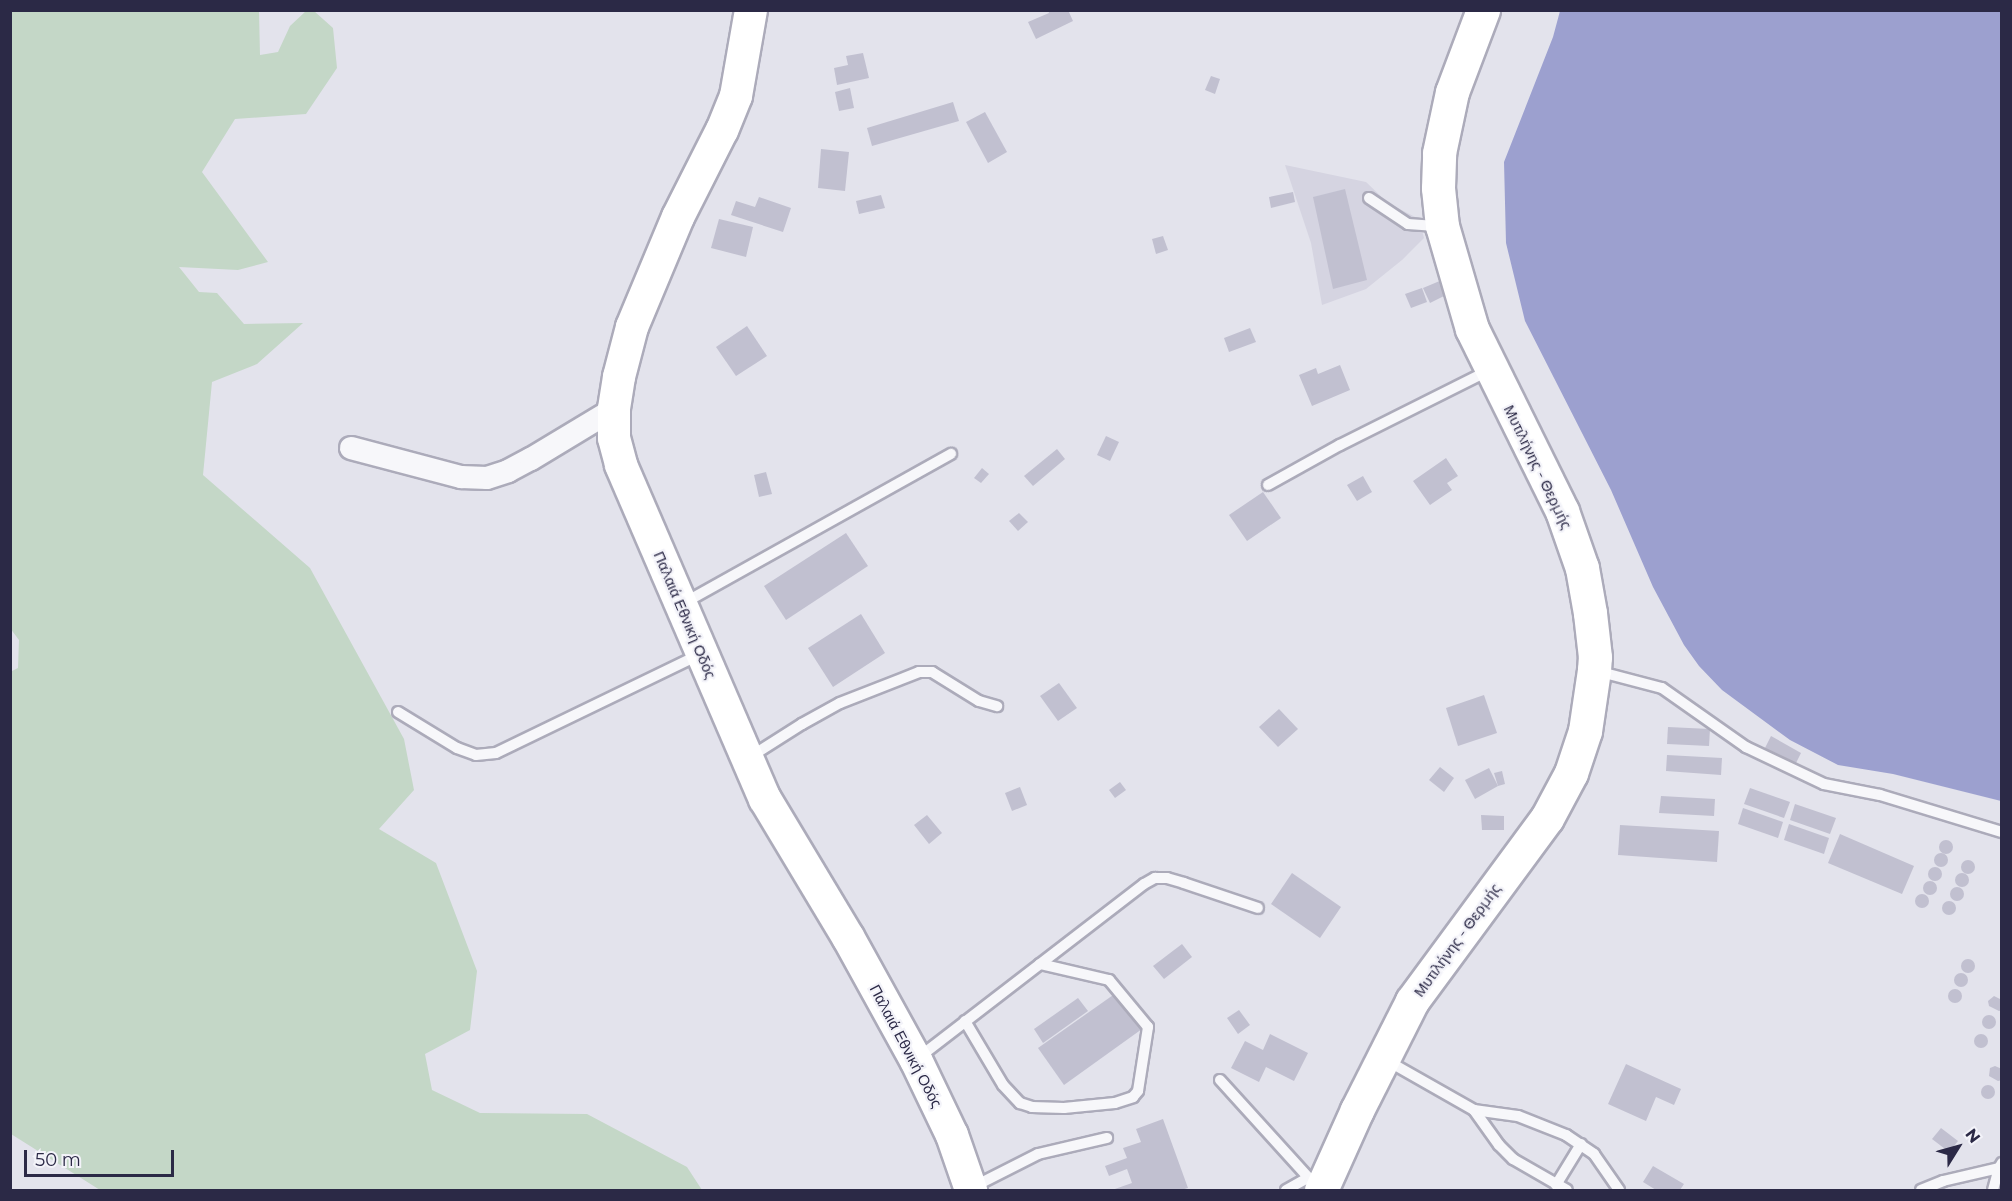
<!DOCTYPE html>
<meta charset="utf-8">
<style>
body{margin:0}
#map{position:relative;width:2012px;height:1201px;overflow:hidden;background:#e3e3ec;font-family:Montserrat,sans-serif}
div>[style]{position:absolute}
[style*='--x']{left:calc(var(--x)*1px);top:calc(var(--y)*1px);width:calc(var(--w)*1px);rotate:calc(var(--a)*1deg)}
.built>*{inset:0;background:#d5d4e1}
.green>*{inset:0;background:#c4d7c7}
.water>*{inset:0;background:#9ca0cf}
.building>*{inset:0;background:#c1c0d0}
.round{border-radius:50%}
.roads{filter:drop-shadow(2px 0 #acabba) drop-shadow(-2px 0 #acabba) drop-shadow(0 2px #acabba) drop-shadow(0 -2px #acabba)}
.service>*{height:10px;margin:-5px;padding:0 5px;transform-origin:5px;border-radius:5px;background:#f7f7fa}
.minor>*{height:22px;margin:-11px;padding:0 11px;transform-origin:11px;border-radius:11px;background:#f7f7fa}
.secondary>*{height:32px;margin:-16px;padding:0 16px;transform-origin:16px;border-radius:16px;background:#fff}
.primary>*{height:33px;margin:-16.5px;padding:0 16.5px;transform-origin:16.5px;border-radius:16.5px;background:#fff}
span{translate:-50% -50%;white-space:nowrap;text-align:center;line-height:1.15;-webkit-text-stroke:4.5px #f3f3f9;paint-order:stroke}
.street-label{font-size:15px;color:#2b2946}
.frame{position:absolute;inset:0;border:12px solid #2b2946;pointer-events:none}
.north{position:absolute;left:1928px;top:1117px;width:60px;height:60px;-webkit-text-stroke:4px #f3f3f9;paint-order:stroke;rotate:53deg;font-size:16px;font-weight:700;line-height:24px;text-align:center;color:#2b2946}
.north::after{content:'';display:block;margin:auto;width:21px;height:27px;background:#2b2946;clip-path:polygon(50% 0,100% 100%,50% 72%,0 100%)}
.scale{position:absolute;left:24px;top:1150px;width:150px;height:27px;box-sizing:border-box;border:3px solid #2b2946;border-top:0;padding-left:8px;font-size:18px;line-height:21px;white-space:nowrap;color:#2b2946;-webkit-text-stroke:4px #f3f3f9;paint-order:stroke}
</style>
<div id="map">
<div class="built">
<div style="clip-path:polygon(1285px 165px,1366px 182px,1388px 203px,1419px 219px,1424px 238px,1402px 260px,1366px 289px,1322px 305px,1311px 243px)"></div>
</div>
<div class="green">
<div style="clip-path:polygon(10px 11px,259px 11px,260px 55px,278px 52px,290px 26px,306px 11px,314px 11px,333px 28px,337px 68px,306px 114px,235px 119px,202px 172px,268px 262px,238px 270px,179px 267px,199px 292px,217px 293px,244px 324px,303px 323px,257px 364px,212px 382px,203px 475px,310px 568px,404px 739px,414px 790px,379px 829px,436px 863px,477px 971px,470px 1030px,425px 1054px,432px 1090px,480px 1113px,587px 1114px,687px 1167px,702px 1190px,100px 1190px,11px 1134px,10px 672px,18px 668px,19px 640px,10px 628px)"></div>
</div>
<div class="water">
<div style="clip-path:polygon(1560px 11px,2001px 11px,2001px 801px,1893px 774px,1838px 765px,1790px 740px,1722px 690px,1699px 666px,1684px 645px,1653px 587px,1611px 490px,1525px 321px,1506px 243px,1504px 162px,1553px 37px)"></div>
</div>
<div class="building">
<div style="clip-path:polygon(1048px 10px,1068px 10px,1073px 21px,1036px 39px,1028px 22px,1049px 13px)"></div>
<div style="clip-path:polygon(863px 53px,869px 78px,837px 85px,834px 68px,848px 65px,846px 56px)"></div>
<div style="clip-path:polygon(1211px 76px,1220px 79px,1215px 94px,1205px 90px)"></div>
<div style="clip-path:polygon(850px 88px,854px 108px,839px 111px,835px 92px)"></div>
<div style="clip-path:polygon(953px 102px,959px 121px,872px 146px,867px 128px)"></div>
<div style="clip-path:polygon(985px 112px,1007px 152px,988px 163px,966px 122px)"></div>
<div style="clip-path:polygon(821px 149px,849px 152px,845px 191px,818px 188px)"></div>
<div style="clip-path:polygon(1345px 189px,1367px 280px,1333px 289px,1313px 197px)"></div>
<div style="clip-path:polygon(1293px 192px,1295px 202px,1271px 208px,1269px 197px)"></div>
<div style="clip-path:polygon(881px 195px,885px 208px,859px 214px,856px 201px)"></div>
<div style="clip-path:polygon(759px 197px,791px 208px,783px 232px,731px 215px,736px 201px,755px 207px)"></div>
<div style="clip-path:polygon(719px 219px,753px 227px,746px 257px,711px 248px)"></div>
<div style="clip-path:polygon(1163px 236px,1168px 250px,1156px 254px,1152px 239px)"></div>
<div style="clip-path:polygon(1442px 280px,1448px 294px,1430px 303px,1423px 288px)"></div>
<div style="clip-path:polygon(1422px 288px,1427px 302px,1411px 308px,1405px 294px)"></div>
<div style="clip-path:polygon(747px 326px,767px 356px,736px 376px,716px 347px)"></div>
<div style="clip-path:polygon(1250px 328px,1256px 342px,1229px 352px,1224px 338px)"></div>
<div style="clip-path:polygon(1340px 365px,1350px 390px,1312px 406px,1299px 375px,1316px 368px,1318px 374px)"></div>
<div style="clip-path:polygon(1106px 436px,1119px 442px,1110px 461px,1097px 455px)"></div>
<div style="clip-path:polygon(1057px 449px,1065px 459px,1033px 486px,1024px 476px)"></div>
<div style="clip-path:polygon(1446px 458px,1458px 476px,1447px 483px,1452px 490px,1430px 505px,1413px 481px)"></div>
<div style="clip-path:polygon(982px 468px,989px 474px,981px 483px,974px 478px)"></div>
<div style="clip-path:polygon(766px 472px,772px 494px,759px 497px,754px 475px)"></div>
<div style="clip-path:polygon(1363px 476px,1372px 492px,1357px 501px,1347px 485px)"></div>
<div style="clip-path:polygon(1263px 492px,1281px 518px,1247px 541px,1229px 515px)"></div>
<div style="clip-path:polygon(1019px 513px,1028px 522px,1018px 531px,1009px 521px)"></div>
<div style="clip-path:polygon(846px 533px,868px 566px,786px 620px,764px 586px)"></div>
<div style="clip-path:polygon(861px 614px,885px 653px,833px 687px,808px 648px)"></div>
<div style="clip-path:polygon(1059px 683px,1077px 708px,1058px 721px,1040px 696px)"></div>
<div style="clip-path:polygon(1484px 695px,1497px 733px,1458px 746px,1446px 708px)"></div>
<div style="clip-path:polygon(1279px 709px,1298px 729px,1278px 747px,1259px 727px)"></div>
<div style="clip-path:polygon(1668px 727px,1710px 729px,1709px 746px,1667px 744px)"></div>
<div style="clip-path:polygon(1771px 736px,1801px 753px,1795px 765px,1765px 748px)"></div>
<div style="clip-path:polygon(1667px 755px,1722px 758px,1721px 775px,1666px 771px)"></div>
<div style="clip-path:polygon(1440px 767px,1454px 778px,1444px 792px,1429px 780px)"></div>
<div style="clip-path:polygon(1489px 768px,1498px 786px,1475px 799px,1465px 780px)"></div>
<div style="clip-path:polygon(1502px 771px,1505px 784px,1498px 786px,1494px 773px)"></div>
<div style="clip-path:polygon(1120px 782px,1126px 790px,1115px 798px,1109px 790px)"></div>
<div style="clip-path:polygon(1020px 787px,1027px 805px,1012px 811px,1005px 793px)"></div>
<div style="clip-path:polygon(1750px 788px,1790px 802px,1784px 818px,1744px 804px)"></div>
<div style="clip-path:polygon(1661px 796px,1715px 799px,1714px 816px,1659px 813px)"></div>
<div style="clip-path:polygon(1795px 804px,1836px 818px,1830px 834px,1790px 820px)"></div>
<div style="clip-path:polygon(1743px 808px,1783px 822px,1778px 838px,1738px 824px)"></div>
<div style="clip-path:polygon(927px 815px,942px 833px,929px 844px,914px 825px)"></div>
<div style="clip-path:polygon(1481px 815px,1504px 816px,1504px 830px,1482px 830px)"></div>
<div style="clip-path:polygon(1789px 824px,1829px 838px,1824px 854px,1784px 840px)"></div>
<div style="clip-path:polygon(1620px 825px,1719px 831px,1717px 862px,1618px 855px)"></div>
<div style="clip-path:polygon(1840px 834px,1914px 866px,1902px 894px,1828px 863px)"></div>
<div class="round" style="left:1939px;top:840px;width:14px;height:14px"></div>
<div class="round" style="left:1934px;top:853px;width:14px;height:14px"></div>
<div class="round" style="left:1961px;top:860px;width:14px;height:14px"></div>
<div class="round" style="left:1928px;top:867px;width:14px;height:14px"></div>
<div class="round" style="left:1955px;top:873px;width:14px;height:14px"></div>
<div style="clip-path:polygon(1292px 873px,1341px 907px,1320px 938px,1271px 904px)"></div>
<div class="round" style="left:1923px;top:881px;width:14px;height:14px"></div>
<div class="round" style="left:1950px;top:887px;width:14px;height:14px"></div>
<div class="round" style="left:1915px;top:894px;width:14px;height:14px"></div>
<div class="round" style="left:1942px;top:901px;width:14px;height:14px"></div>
<div style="clip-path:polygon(1182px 944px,1192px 957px,1164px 979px,1153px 966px)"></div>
<div class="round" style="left:1961px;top:959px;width:14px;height:14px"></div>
<div class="round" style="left:1954px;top:973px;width:14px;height:14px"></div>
<div class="round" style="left:1948px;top:989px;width:14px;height:14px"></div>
<div style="clip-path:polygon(1116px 993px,1142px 1029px,1064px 1085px,1038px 1048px)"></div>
<div style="clip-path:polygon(1994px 996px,2002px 1000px,2002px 1010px,1999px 1011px,1989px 1006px,1988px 1001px)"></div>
<div style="clip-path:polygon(1078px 998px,1088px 1011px,1043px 1043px,1034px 1029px)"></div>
<div style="clip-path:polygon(1239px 1010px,1250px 1025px,1238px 1034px,1227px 1018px)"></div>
<div class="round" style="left:1982px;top:1015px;width:14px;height:14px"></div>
<div class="round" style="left:1974px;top:1034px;width:14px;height:14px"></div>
<div style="clip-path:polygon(1270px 1034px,1308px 1053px,1294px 1081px,1266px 1067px,1259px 1082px,1231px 1068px,1245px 1041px,1263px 1050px)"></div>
<div style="clip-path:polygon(1626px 1064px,1681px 1089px,1674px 1105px,1656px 1097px,1646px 1121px,1608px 1104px)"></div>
<div style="clip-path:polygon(1995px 1066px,2002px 1069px,2002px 1080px,1998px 1081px,1989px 1076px,1990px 1068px)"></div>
<div class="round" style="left:1981px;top:1085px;width:14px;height:14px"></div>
<div style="clip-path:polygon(1163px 1119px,1188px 1188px,1181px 1190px,1112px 1190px,1132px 1183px,1127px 1169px,1109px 1176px,1105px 1166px,1127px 1158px,1123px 1148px,1141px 1142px,1136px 1129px)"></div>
<div style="clip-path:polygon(1941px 1128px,1958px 1141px,1949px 1152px,1932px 1139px)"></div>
<div style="clip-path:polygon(1653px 1166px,1684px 1184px,1680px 1190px,1656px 1190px,1643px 1182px)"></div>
</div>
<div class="roads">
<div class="service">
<div style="--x:1369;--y:198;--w:47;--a:33.7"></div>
<div style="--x:1408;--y:224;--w:31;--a:4"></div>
<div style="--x:1268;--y:485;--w:82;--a:-29.1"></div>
<div style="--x:1340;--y:445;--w:168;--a:-26.6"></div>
<div style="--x:684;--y:603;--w:306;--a:-29.2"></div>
<div style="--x:1597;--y:671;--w:67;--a:14.7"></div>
<div style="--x:1662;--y:688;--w:103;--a:35.1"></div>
<div style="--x:1746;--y:747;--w:86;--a:25.4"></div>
<div style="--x:1824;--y:784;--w:57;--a:11.1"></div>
<div style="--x:1880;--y:795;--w:127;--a:16.9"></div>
<div style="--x:398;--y:712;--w:69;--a:31.4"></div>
<div style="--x:457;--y:748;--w:20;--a:20"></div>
<div style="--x:476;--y:755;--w:20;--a:-6"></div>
<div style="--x:496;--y:753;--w:225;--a:-25.8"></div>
<div style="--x:750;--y:757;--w:62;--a:-32.4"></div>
<div style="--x:802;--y:724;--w:43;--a:-28.9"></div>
<div style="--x:840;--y:703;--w:85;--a:-21.4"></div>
<div style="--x:919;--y:672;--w:13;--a:0"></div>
<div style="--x:932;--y:672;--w:55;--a:31.7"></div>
<div style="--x:979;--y:701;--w:19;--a:16"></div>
<div style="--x:965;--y:1021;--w:74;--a:59.3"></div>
<div style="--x:1003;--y:1085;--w:25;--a:47"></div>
<div style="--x:1020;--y:1103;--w:13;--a:18"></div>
<div style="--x:1032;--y:1107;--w:32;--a:2"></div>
<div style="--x:1064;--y:1108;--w:51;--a:-5.6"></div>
<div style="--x:1115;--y:1103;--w:19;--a:-18"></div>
<div style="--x:1133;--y:1097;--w:8;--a:-50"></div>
<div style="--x:1138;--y:1091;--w:65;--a:-81.1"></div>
<div style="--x:1148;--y:1027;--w:61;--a:-129.7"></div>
<div style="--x:1109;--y:980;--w:71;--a:-166.9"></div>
<div style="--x:918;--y:1058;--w:285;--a:-37.6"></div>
<div style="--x:1144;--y:884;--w:13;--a:-29"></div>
<div style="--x:1155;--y:878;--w:12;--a:0"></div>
<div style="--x:1167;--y:878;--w:18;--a:16"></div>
<div style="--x:1184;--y:883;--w:78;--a:18.7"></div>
<div style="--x:1386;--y:1060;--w:101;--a:29.6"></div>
<div style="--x:1474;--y:1110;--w:44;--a:7.8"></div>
<div style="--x:1518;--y:1116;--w:52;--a:21.6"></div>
<div style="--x:1566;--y:1135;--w:34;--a:34"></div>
<div style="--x:1594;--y:1154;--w:44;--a:55.2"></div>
<div style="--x:1220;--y:1080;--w:146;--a:47.8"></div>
<div style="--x:1474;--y:1110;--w:43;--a:54.5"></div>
<div style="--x:1499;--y:1145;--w:20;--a:45"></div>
<div style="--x:1513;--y:1159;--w:62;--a:29.9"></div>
<div style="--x:1556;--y:1185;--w:48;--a:-58.6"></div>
<div style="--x:973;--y:1187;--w:73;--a:-26.9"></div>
<div style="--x:1038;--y:1154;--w:71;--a:-13.1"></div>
<div style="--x:1286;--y:1190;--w:25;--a:-29"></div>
<div style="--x:1921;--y:1190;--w:24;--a:-22"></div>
<div style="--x:1943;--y:1181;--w:57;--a:-13.1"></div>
<div style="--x:1999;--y:1168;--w:6;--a:-59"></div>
<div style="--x:1993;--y:1190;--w:23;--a:-75"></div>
</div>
<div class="minor">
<div style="--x:351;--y:448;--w:114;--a:14.8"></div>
<div style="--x:461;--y:477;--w:26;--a:2"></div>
<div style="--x:487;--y:478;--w:22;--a:-18"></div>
<div style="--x:508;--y:471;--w:26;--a:-28"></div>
<div style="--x:531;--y:459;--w:97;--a:-31.1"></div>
</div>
<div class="secondary">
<div style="--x:751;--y:10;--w:87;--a:99.9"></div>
<div style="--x:736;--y:96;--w:37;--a:112"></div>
<div style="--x:722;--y:130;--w:97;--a:116.8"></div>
<div style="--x:678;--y:217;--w:119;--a:112.7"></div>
<div style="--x:632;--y:327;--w:52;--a:104.6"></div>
<div style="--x:619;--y:377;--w:32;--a:99"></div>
<div style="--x:614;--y:409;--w:29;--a:90"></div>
<div style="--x:614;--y:438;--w:28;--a:75"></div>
<div style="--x:621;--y:465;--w:364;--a:66.7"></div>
<div style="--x:765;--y:799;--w:161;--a:59"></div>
<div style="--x:848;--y:937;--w:141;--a:61.1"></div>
<div style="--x:916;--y:1060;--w:83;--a:64.4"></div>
<div style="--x:952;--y:1135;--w:58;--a:70.9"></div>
</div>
<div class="primary">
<div style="--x:1321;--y:1190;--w:88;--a:-65.8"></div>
<div style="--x:1357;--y:1110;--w:122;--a:-63.2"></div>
<div style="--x:1412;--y:1001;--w:227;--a:-53.6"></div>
<div style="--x:1547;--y:818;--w:51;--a:-61.9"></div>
<div style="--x:1571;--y:773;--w:44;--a:-71.6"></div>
<div style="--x:1585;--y:731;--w:62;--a:-81.6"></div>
<div style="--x:1594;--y:670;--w:13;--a:-86"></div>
<div style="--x:1595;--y:657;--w:44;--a:-96.5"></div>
<div style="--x:1590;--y:613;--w:46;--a:-100.1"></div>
<div style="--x:1582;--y:568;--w:60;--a:-109.3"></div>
<div style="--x:1562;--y:511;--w:203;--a:-116.3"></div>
<div style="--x:1472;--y:329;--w:107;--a:-106.2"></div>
<div style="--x:1442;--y:226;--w:38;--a:-96"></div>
<div style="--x:1438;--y:188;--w:35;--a:-88"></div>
<div style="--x:1439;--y:153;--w:62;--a:-78"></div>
<div style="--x:1452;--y:92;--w:88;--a:-69.3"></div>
</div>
</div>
<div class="street-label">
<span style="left:1538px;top:467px;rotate:64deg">Μυτιλήνης - Θερμής</span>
<span style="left:685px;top:615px;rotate:67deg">Παλαιά Εθνική Οδός</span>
<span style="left:1457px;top:940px;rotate:-54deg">Μυτιλήνης - Θερμής</span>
<span style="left:906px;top:1046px;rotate:62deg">Παλαιά Εθνική Οδός</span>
</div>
<div class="frame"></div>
<div class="north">N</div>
<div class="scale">50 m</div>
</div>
